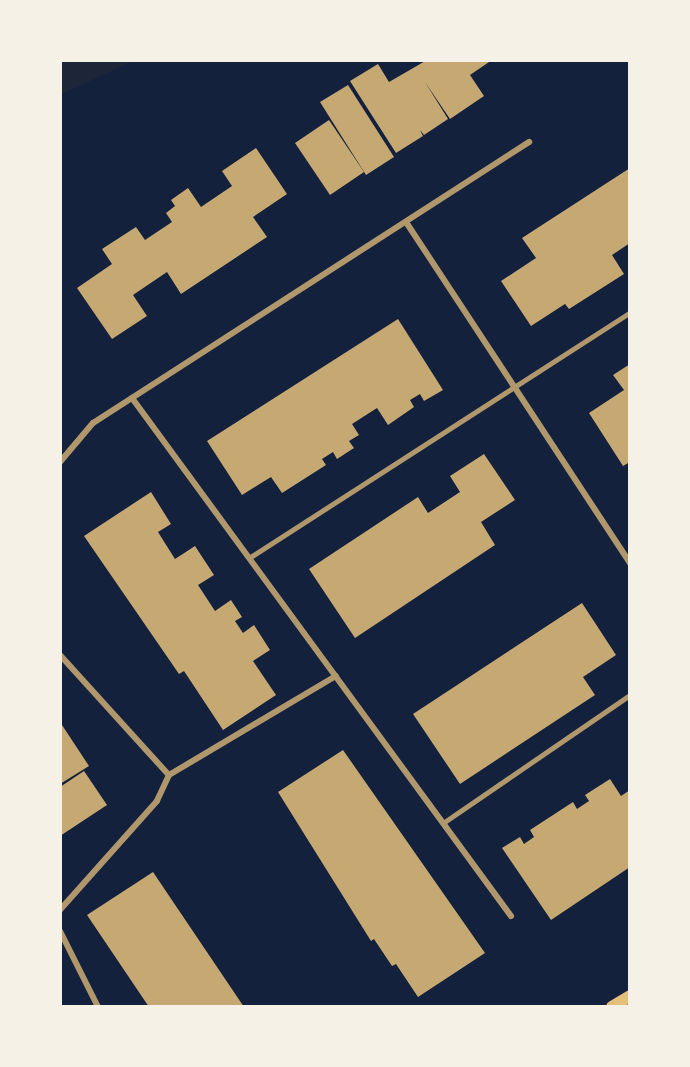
<!DOCTYPE html>
<style>
body{margin:0}
#map{position:relative;width:690px;height:1067px;overflow:hidden;background:#14213d;font-family:Montserrat,sans-serif}
div>[style]{position:absolute}
[style*='--x']{left:calc(var(--x)*1px);top:calc(var(--y)*1px);width:calc(var(--w)*1px);rotate:calc(var(--a)*1deg)}
.green>*{inset:0;background:#1d2539}
.building>*{inset:0;background:#c6a872}
.service>*{height:4.5px;margin:-2.25px;padding:0 2.25px;transform-origin:2.25px;border-radius:2.25px;background:#b1986c}
.minor>*{height:6px;margin:-3px;padding:0 3px;transform-origin:3px;border-radius:3px;background:#b1986c}
.secondary>*{height:12px;margin:-6px;padding:0 6px;transform-origin:6px;border-radius:6px;background:#e5c07b}
span{translate:-50% -50%;white-space:nowrap;text-align:center;line-height:1.15;-webkit-text-stroke:6px #f6f1e7;paint-order:stroke}
.frame{position:absolute;inset:0;border:62px solid #f6f1e7;pointer-events:none}
</style>
<div id="map">
<div class="green">
<div style="clip-path:polygon(60px 60px,135px 60px,60px 95px)"></div>
</div>
<div class="building">
<div style="clip-path:polygon(427px 60px,492px 60px,470px 75px,484px 96px,450px 119px,425px 82px,448px 119px,424px 135px,420px 130px,423px 136px,396px 153px,350px 81px,378px 64px,389px 82px)"></div>
<div style="clip-path:polygon(348px 85px,394px 157px,366px 175px,320px 102px)"></div>
<div style="clip-path:polygon(329px 120px,364px 172px,330px 195px,295px 143px)"></div>
<div style="clip-path:polygon(256px 148px,287px 194px,253px 217px,267px 237px,181px 294px,167px 272px,133px 295px,147px 316px,112px 339px,77px 288px,112px 264px,102px 249px,136px 227px,145px 240px,172px 222px,166px 213px,175px 206px,171px 200px,188px 188px,201px 207px,232px 186px,222px 171px)"></div>
<div style="clip-path:polygon(630px 168px,630px 243px,612px 255px,624px 274px,569px 309px,565px 304px,531px 326px,501px 281px,536px 258px,522px 238px)"></div>
<div style="clip-path:polygon(398px 319px,443px 390px,424px 401px,420px 394px,410px 400px,414px 407px,388px 425px,377px 408px,352px 424px,359px 435px,349px 441px,354px 448px,337px 459px,333px 452px,322px 459px,326px 465px,282px 493px,271px 477px,242px 495px,207px 441px)"></div>
<div style="clip-path:polygon(630px 364px,630px 462px,623px 466px,589px 413px,624px 390px,613px 375px)"></div>
<div style="clip-path:polygon(484px 454px,515px 500px,481px 522px,495px 545px,355px 638px,309px 569px,418px 497px,428px 513px,460px 492px,450px 476px)"></div>
<div style="clip-path:polygon(151px 492px,171px 524px,158px 532px,175px 559px,195px 546px,214px 575px,198px 585px,215px 611px,231px 600px,242px 617px,235px 621px,243px 633px,254px 625px,270px 650px,253px 661px,276px 695px,223px 730px,184px 671px,179px 674px,84px 536px)"></div>
<div style="clip-path:polygon(582px 603px,616px 655px,583px 677px,595px 695px,460px 784px,413px 714px)"></div>
<div style="clip-path:polygon(60px 722px,89px 766px,60px 784px)"></div>
<div style="clip-path:polygon(343px 750px,485px 953px,418px 997px,396px 964px,392px 966px,374px 939px,371px 941px,278px 792px)"></div>
<div style="clip-path:polygon(84px 771px,107px 805px,60px 836px,60px 787px)"></div>
<div style="clip-path:polygon(610px 779px,621px 796px,630px 790px,630px 867px,551px 920px,502px 848px,520px 837px,524px 844px,534px 837px,530px 830px,573px 802px,577px 809px,589px 801px,585px 795px)"></div>
<div style="clip-path:polygon(153px 872px,244px 1007px,149px 1007px,87px 915px)"></div>
</div>
<div class="service">
<div style="--x:249;--y:558;--w:454;--a:-32.8"></div>
<div style="--x:443;--y:823;--w:227;--a:-34.4"></div>
</div>
<div class="minor">
<div style="--x:406;--y:222;--w:408;--a:56.7"></div>
<div style="--x:132;--y:398;--w:642;--a:53.81"></div>
<div style="--x:60;--y:462;--w:51;--a:-49.8"></div>
<div style="--x:93;--y:423;--w:519;--a:-32.8"></div>
<div style="--x:60;--y:655;--w:162;--a:47.8"></div>
<div style="--x:169;--y:775;--w:29;--a:115"></div>
<div style="--x:157;--y:801;--w:146;--a:131.7"></div>
<div style="--x:169;--y:775;--w:194;--a:-30.7"></div>
<div style="--x:60;--y:931;--w:85;--a:63.4"></div>
</div>
<div class="secondary">
<div style="--x:612;--y:1007;--w:21;--a:-31"></div>
</div>
<div class="frame"></div>
</div>
